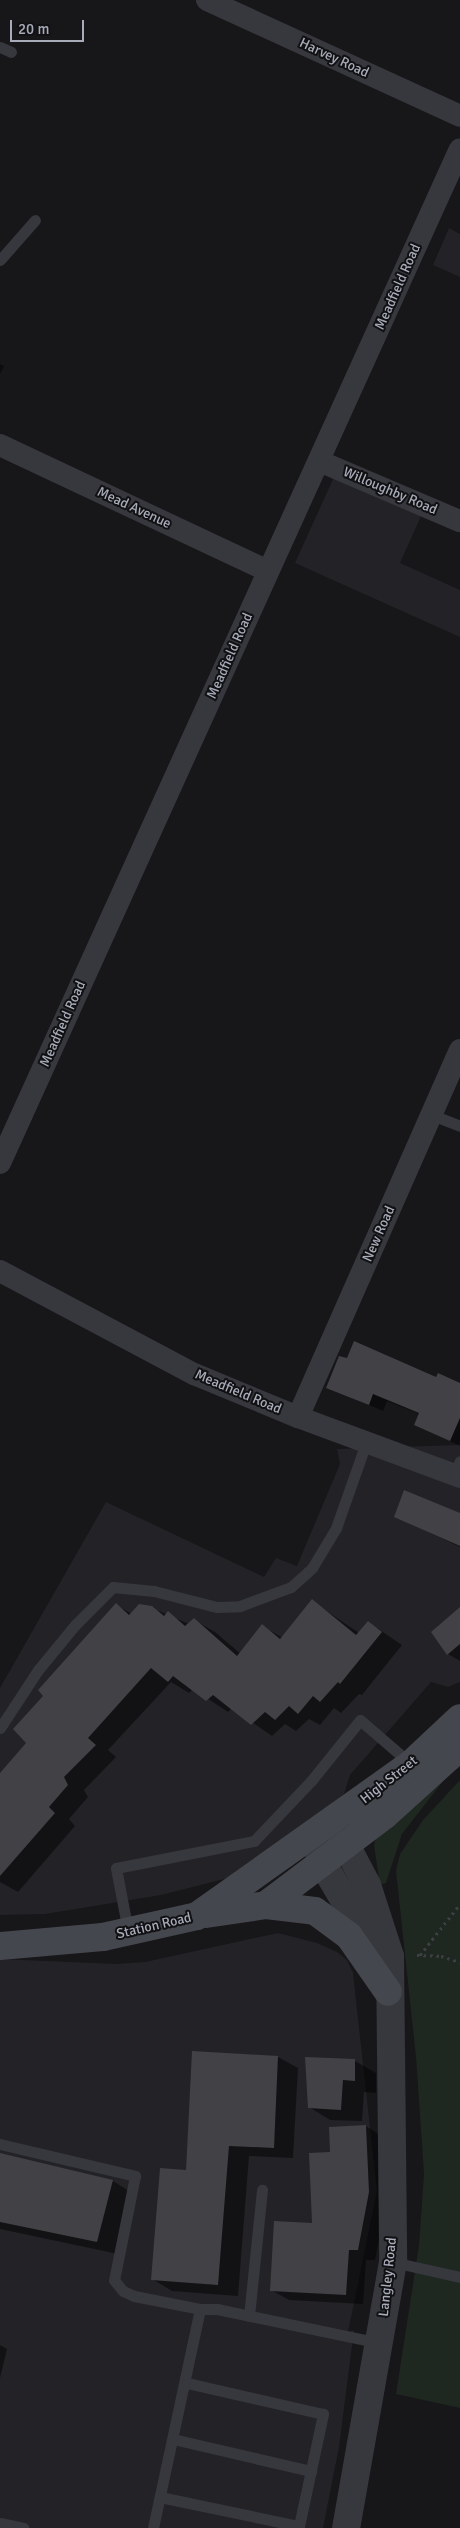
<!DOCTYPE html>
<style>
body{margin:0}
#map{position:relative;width:460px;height:2528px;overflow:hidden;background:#171619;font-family:Signika,sans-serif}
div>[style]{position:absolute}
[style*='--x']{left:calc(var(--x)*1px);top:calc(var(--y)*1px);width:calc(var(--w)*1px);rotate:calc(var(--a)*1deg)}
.built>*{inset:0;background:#232226}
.green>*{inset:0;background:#1e2720}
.shadow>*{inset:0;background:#0007}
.building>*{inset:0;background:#414146}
.path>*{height:3px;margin-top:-1.5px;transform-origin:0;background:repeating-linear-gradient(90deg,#3d3f45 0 2.5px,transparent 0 6.5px)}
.service>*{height:11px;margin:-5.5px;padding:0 5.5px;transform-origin:5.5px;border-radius:5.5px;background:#37383e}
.minor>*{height:22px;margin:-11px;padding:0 11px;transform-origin:11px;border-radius:11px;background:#37383e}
.tertiary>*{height:28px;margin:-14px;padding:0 14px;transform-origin:14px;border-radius:14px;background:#37383e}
.secondary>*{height:28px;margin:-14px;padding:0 14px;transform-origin:14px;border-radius:14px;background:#45474e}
span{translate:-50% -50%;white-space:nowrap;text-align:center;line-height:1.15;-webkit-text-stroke:4px #111114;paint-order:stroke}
.street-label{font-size:14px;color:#a8acb9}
.scale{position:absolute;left:10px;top:20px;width:74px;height:22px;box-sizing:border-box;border:2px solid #a8acb9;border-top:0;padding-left:6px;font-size:15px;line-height:18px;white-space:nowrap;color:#a8acb9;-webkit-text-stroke:4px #111114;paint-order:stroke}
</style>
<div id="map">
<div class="built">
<div style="clip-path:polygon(449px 228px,460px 234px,460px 277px,433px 265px)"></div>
<div style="clip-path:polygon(334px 477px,421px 516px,400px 563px,460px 590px,460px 637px,295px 563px)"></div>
<div style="clip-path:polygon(460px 1442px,460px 1682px,448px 1687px,431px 1682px,350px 1775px,344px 1794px,284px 1845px,236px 1876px,161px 1895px,45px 1914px,0 1915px,0 1688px,106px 1502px,264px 1577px,276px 1558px,297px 1566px,340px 1464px,337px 1449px,458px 1445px)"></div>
<div style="clip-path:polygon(278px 1933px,317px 1943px,337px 1952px,347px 1960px,353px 1973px,377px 2191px,348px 2332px,354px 2330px,339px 2447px,323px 2528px,0 2528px,0 1959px,115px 1964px,145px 1962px)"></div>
</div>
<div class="green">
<div style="clip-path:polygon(451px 1771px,402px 1834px,386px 1883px,380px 1885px,374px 1845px,378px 1831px)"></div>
<div style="clip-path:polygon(460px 1780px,460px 2408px,396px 2394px,419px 2245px,424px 2174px,416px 2057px,396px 1871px,400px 1854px,423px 1820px)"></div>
</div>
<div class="shadow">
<div style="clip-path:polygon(0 364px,4px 366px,0 374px)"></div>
<div style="clip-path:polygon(436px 1379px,460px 1384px,460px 1446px,416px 1424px,420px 1414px,387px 1401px,383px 1411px,327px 1387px)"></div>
<div style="clip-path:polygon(460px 1514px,460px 1547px,395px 1516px)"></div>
<div style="clip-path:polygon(312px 1601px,359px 1633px,368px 1622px,402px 1645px,362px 1695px,359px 1694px,341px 1713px,334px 1708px,320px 1725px,309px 1719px,296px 1731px,285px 1724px,272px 1736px,232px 1708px,228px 1712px,193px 1689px,189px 1693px,171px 1682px,108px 1750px,116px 1757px,84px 1790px,88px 1797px,69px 1819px,75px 1826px,18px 1892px,0 1882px,0 1775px,28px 1743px,45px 1696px,116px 1605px,132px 1614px,152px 1608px,189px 1624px,194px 1620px,215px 1632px,241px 1654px,262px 1626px,283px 1638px)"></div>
<div style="clip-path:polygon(460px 1609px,460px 1661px,448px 1654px,432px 1633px)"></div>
<div style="clip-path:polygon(193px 2053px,278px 2057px,298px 2068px,293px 2158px,249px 2156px,238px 2296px,172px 2291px,152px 2279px,188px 2171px)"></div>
<div style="clip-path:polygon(307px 2058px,355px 2061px,376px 2073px,376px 2093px,364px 2092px,362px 2121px,330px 2120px,309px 2107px)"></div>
<div style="clip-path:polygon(366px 2126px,383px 2137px,386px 2203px,375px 2260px,366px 2260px,363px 2304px,289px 2300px,271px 2290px,314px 2224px,331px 2153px)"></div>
<div style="clip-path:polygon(0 2155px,113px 2181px,134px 2194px,118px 2254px,0 2229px)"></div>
<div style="clip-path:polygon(0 2345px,7px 2349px,0 2378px)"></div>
</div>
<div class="building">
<div style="clip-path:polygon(354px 1341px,436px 1377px,438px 1373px,460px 1383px,460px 1418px,450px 1441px,414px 1425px,419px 1413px,373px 1394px,369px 1405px,326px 1388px,339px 1356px,347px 1358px)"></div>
<div style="clip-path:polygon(404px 1490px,460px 1513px,460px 1546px,394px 1517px)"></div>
<div style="clip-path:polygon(312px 1599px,356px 1635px,368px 1621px,382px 1632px,340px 1684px,338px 1682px,320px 1702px,313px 1696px,298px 1714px,289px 1706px,275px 1720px,265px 1712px,251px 1725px,213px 1695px,206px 1701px,173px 1676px,168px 1682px,151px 1668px,88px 1738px,96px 1745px,64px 1777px,68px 1785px,49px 1807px,55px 1813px,0 1876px,0 1773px,26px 1743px,13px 1729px,43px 1696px,38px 1690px,116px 1603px,129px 1615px,139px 1604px,152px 1606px,164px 1616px,168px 1611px,185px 1626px,194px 1618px,237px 1656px,262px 1624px,280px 1639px)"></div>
<div style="clip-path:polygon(460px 1607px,460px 1644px,447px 1655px,431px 1632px)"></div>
<div style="clip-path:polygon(192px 2051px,278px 2056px,274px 2148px,229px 2146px,218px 2285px,151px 2280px,160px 2168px,186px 2170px)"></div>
<div style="clip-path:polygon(305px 2057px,355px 2059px,355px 2081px,343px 2080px,341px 2110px,308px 2108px)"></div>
<div style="clip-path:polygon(366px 2125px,369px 2192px,358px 2250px,349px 2250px,346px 2295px,270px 2291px,274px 2221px,312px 2223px,309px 2153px,330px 2152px,329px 2127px)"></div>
<div style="clip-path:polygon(0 2153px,113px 2180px,97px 2242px,0 2222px)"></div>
</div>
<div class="path">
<div style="--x:417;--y:1955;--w:24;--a:2"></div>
<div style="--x:441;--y:1956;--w:20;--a:18"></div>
<div style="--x:420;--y:1955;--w:65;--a:-51.9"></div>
</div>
<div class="service">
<div style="--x:0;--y:47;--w:12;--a:24"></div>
<div style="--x:0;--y:260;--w:53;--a:-48.8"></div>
<div style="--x:432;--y:1115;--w:30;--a:21"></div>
<div style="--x:454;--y:1475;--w:15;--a:-67"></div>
<div style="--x:0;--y:1728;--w:69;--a:-56.8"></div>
<div style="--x:38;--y:1670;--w:58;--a:-50.6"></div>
<div style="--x:75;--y:1625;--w:54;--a:-45"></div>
<div style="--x:113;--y:1587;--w:41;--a:5.6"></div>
<div style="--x:154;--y:1591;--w:65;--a:14.3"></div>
<div style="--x:217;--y:1607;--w:23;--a:-2"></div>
<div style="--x:240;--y:1606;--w:54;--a:-20.4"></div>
<div style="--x:291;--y:1587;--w:28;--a:-42"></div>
<div style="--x:312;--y:1568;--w:47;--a:-59"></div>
<div style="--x:336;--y:1528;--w:90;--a:-70.6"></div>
<div style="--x:128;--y:1931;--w:64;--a:-100.8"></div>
<div style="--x:116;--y:1868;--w:141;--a:-11.1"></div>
<div style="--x:254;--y:1841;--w:83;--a:-46.5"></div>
<div style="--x:311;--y:1781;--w:78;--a:-51.2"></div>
<div style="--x:360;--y:1720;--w:67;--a:40.8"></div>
<div style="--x:0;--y:2144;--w:139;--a:13.3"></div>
<div style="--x:135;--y:2176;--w:106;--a:101.4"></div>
<div style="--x:114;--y:2280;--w:14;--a:51"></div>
<div style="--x:123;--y:2291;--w:12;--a:24"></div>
<div style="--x:134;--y:2296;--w:67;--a:11.1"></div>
<div style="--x:393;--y:2262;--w:69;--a:12.6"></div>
<div style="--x:249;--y:2316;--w:127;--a:-84.1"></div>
<div style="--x:173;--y:2439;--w:142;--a:13.1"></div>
<div style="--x:160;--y:2497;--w:142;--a:11.8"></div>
<div style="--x:299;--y:2526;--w:115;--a:-77.9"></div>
<div style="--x:323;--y:2414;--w:140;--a:-167.2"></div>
<div style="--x:0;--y:2523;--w:24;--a:12"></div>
<div style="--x:153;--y:2528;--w:224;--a:-77.9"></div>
<div style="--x:200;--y:2309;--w:17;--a:0"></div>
<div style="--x:217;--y:2309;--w:167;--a:11.8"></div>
</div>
<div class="minor">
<div style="--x:207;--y:0;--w:278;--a:24.6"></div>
<div style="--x:0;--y:445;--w:296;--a:25.2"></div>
<div style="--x:319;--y:461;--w:153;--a:23.1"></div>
<div style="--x:0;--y:1163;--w:1113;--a:-65.6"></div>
<div style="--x:0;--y:1271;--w:220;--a:28"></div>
<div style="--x:194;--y:1374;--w:113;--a:22.5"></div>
<div style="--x:298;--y:1417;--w:173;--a:20.3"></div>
<div style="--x:298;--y:1417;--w:401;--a:-66.2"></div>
</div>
<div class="tertiary">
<div style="--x:313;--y:1837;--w:35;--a:16"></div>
<div style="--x:347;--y:1847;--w:43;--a:62.2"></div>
<div style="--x:367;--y:1885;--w:75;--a:72.1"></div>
<div style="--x:390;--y:1956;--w:306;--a:89.4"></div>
<div style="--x:393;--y:2262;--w:270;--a:100"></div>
<div style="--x:315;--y:1842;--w:23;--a:70"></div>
<div style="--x:323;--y:1864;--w:108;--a:59.4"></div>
</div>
<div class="secondary">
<div style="--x:266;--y:1905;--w:149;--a:-37.1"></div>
<div style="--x:385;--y:1815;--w:86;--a:-42.2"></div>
<div style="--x:449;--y:1757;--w:18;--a:-52"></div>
<div style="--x:206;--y:1914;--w:61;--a:-8.5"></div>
<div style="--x:266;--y:1905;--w:49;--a:7"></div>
<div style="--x:315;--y:1911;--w:42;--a:36.3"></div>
<div style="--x:349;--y:1936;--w:68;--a:55.1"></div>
<div style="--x:0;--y:1946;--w:103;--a:-5"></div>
<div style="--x:103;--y:1937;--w:96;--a:-12.6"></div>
<div style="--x:197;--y:1916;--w:262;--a:-35.4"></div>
<div style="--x:411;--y:1764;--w:67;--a:-43.2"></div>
</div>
<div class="street-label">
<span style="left:334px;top:58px;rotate:25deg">Harvey Road</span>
<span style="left:398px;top:287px;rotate:-66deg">Meadfield Road</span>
<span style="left:390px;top:491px;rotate:23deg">Willoughby Road</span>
<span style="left:134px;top:508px;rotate:25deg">Mead Avenue</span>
<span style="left:230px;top:656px;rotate:-66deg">Meadfield Road</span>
<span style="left:63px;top:1024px;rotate:-66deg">Meadfield Road</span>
<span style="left:379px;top:1234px;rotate:-66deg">New Road</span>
<span style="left:238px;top:1392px;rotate:23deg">Meadfield Road</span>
<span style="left:389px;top:1780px;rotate:-38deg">High Street</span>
<span style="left:154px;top:1926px;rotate:-13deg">Station Road</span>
<span style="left:388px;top:2277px;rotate:-84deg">Langley Road</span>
</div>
<div class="scale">20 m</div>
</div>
